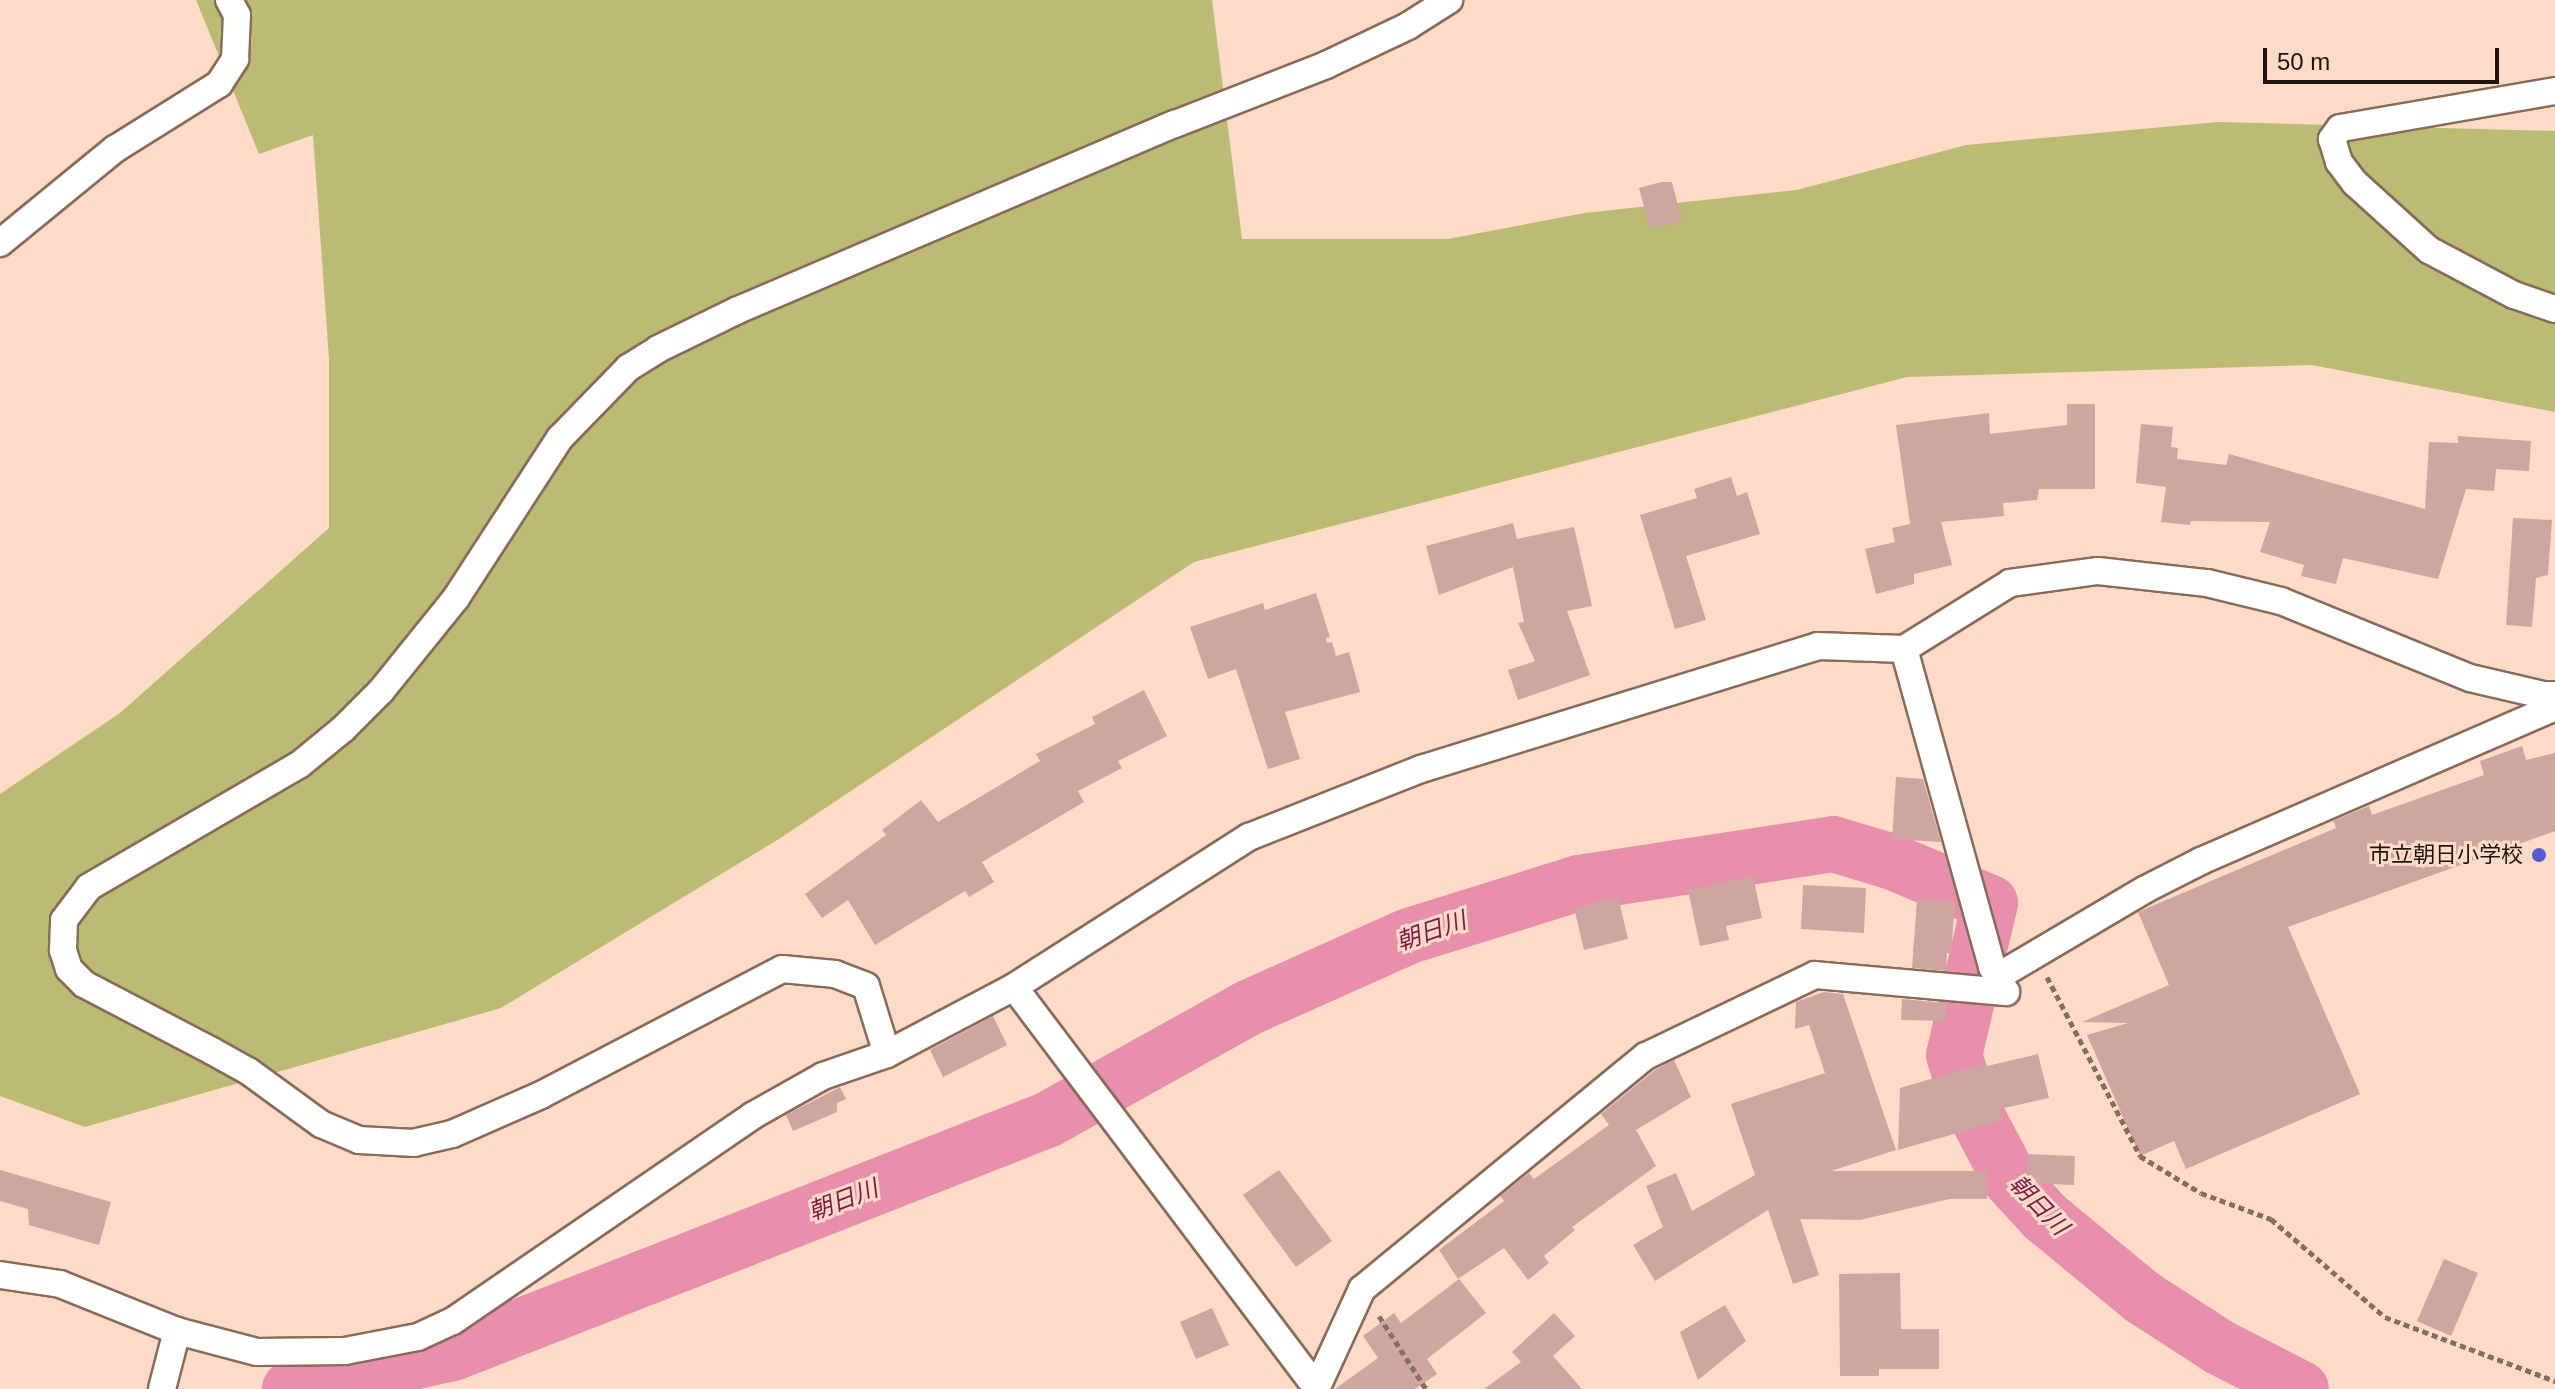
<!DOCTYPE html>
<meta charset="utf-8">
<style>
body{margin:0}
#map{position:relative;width:2555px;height:1389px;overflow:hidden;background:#fddbc6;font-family:Arial,"Noto Sans JP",sans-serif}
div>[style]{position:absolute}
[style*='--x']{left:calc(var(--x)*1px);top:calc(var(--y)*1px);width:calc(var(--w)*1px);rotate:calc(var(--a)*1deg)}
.green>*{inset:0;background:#bbbb73}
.river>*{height:56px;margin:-28px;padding:0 28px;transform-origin:28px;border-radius:28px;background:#e78fab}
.building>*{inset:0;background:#cea6a1}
.path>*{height:5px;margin-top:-2.5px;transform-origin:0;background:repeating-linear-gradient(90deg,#846e60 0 6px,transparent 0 10px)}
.roads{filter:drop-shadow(2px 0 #886b58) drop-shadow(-2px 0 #886b58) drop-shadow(0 2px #886b58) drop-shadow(0 -2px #886b58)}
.minor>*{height:26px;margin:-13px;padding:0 13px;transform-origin:13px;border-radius:13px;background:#fff}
.dots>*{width:22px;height:22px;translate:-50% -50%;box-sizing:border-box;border:4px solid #fddbc6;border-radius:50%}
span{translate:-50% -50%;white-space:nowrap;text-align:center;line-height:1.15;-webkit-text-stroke:6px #fddbc6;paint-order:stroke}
.poi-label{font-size:22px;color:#20150d}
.right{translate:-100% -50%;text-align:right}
.water-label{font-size:24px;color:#7f1846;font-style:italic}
.scale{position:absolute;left:2263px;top:48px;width:236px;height:36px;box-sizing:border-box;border:4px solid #20150d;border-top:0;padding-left:10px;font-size:24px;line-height:28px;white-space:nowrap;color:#20150d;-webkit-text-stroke:6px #fddbc6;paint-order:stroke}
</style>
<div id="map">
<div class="green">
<div style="clip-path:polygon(196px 0,1212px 0,1242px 239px,1448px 239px,1585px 213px,1797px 190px,1966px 145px,2218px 122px,2555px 131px,2555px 412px,2312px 365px,1907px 377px,1194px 562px,779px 839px,501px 1008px,85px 1127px,0 1096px,0 794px,120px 713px,329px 528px,329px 358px,313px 135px,259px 154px)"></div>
</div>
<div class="river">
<div style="--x:290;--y:1389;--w:167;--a:-12.5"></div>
<div style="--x:453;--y:1353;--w:638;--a:-21.42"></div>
<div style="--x:1047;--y:1120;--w:230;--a:-29.1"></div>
<div style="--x:1248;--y:1008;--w:176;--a:-24.1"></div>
<div style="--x:1409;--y:936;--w:178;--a:-17.3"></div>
<div style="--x:1579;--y:883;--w:257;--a:-8.7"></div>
<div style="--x:1833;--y:844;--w:63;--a:16.7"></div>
<div style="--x:1893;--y:862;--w:105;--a:22.9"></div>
<div style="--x:1990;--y:903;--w:156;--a:103.3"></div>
<div style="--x:1954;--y:1055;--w:46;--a:72.3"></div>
<div style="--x:1968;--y:1099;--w:90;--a:62.3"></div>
<div style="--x:2010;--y:1179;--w:52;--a:47.4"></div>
<div style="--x:2045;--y:1217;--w:126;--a:39.5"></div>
<div style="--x:2142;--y:1297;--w:92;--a:33"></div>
<div style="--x:2219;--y:1347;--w:92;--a:27.1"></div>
</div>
<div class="building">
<div style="clip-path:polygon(1661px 182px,1672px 182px,1682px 221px,1650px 229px,1639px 188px)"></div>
<div style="clip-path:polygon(2067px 404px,2095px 404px,2095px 489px,2039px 489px,2037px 500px,2003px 503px,2004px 516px,1941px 522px,1952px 565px,1914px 574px,1914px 584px,1876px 594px,1865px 549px,1895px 542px,1892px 528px,1910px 524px,1896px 425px,1989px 413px,1990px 434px,2067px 425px)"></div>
<div style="clip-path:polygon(2141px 424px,2173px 427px,2171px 447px,2178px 448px,2177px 459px,2226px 465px,2229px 454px,2425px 509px,2429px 442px,2458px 443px,2458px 436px,2531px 441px,2529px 471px,2496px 469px,2494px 491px,2466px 489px,2438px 579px,2343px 558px,2336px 584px,2301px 576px,2304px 565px,2260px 552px,2270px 522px,2191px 521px,2190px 525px,2161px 522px,2166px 487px,2136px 483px)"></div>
<div style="clip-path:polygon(1731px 477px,1737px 496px,1747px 492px,1760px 534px,1686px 556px,1706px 620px,1675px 629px,1640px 515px,1697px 498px,1694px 489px)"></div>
<div style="clip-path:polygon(2513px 518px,2552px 520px,2548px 575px,2536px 578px,2532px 627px,2506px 625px)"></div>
<div style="clip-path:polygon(1513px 523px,1517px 539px,1574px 527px,1592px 606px,1567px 611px,1590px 675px,1518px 700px,1508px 670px,1535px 661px,1518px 623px,1524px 622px,1513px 567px,1439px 595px,1426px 546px)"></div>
<div style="clip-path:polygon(1316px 593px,1330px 637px,1326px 638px,1327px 643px,1332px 642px,1336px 656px,1349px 652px,1360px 692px,1285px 712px,1300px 759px,1268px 769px,1236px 669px,1208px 679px,1190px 627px,1263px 603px,1265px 610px)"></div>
<div style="clip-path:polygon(1144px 690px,1167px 736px,1118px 761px,1122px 768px,1078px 791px,1084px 802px,982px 862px,994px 882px,969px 897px,965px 891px,875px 945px,848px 900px,822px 918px,805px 894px,886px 835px,882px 830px,921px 800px,938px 822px,1040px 761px,1036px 754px,1095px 724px,1092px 717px)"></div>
<div style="clip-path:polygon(2522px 746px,2526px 760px,2555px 753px,2555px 831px,2288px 927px,2360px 1094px,2186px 1169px,2174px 1141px,2140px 1156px,2087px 1035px,2128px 1023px,2082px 1022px,2169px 985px,2138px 912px,2336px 828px,2333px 821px,2369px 806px,2372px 815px,2484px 775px,2480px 761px)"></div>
<div style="clip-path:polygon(1896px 777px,1923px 779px,1941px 842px,1892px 839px)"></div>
<div style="clip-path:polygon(1753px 876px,1762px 918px,1726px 926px,1729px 940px,1700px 946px,1688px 890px)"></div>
<div style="clip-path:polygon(1803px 885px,1866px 888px,1864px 933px,1801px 929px)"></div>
<div style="clip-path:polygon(1618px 897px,1628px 939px,1584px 950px,1574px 908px)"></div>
<div style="clip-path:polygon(1917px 899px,1955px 902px,1951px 954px,1947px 953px,1946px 971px,1912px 968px)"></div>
<div style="clip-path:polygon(1824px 992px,1843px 994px,1896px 1150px,1831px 1171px,1987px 1171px,1987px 1199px,1949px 1199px,1860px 1220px,1800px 1219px,1819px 1275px,1793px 1284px,1768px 1210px,1655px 1281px,1633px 1245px,1663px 1227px,1646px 1186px,1676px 1173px,1692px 1211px,1755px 1175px,1731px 1104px,1825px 1073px,1809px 1025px,1795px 1029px,1796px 1002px)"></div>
<div style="clip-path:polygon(1902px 999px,1946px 1003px,1946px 1021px,1901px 1020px)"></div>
<div style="clip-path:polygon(993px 1016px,1007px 1045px,943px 1077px,930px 1050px)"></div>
<div style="clip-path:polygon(2038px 1054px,2049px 1098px,2000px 1109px,2003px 1120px,1898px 1150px,1900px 1088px,1986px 1063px,1987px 1066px)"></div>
<div style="clip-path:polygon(1674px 1060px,1691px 1097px,1636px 1130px,1656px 1166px,1572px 1227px,1575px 1230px,1544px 1256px,1549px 1263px,1528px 1280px,1504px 1248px,1458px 1279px,1439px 1250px,1504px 1201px,1500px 1196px,1529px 1173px,1534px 1179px,1609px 1125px,1601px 1114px,1655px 1070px)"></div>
<div style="clip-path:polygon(840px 1087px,846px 1099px,837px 1103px,837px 1112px,793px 1131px,786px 1115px)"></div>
<div style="clip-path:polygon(2028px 1154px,2075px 1156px,2074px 1185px,2027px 1183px)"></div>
<div style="clip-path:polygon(0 1170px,111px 1202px,99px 1245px,29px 1225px,28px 1209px,0 1201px)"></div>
<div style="clip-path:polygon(1279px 1170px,1332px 1241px,1296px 1267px,1243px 1195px)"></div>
<div style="clip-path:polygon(2444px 1259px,2478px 1273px,2451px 1336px,2417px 1321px)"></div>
<div style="clip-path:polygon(1900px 1273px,1901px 1329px,1939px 1329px,1939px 1369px,1879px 1369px,1879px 1376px,1840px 1376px,1839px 1274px)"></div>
<div style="clip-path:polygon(1459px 1279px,1486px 1313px,1427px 1359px,1437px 1374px,1415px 1389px,1335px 1389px,1378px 1358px,1363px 1336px,1394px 1313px,1401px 1323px)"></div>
<div style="clip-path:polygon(1725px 1305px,1746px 1341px,1698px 1380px,1680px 1332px)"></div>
<div style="clip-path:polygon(1212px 1308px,1229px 1345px,1196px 1359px,1180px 1322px)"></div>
<div style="clip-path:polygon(1554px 1313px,1575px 1336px,1553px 1356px,1582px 1389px,1484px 1389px,1521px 1362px,1512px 1352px)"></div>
</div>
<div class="path">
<div style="--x:2047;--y:977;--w:202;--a:62.5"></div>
<div style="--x:2140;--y:1156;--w:71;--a:31.2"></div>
<div style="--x:2201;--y:1193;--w:75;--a:20.4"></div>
<div style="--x:2271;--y:1219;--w:150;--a:40.7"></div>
<div style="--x:2385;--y:1317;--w:182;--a:20.6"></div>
<div style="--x:1379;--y:1316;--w:87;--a:57.2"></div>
</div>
<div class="roads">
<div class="minor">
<div style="--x:2555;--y:91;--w:218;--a:170.2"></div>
<div style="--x:2340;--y:128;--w:14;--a:126"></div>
<div style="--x:2332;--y:139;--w:24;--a:73"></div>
<div style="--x:2339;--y:162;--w:26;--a:53"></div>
<div style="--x:2355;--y:183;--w:100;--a:42.2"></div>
<div style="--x:2429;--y:250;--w:96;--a:27.9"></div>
<div style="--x:2514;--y:295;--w:43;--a:18.9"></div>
<div style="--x:0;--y:243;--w:149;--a:-39.3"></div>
<div style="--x:115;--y:149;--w:123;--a:-32"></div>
<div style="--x:219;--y:84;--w:30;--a:-57"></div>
<div style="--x:235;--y:59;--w:44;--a:-87.4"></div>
<div style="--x:237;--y:15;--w:17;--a:-118"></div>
<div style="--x:1904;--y:649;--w:330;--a:74.5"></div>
<div style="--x:1992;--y:967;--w:26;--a:61"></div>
<div style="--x:1997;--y:977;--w:173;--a:-30.6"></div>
<div style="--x:2146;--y:889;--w:62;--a:-27"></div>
<div style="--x:2201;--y:861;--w:386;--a:-23.5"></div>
<div style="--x:1014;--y:987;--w:501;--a:52.95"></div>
<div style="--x:887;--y:1054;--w:71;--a:-107.2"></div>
<div style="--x:866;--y:986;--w:33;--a:-159"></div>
<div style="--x:835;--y:974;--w:53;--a:-174.6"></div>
<div style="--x:782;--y:969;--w:272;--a:152.4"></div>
<div style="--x:541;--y:1095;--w:97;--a:156.3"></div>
<div style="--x:452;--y:1134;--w:39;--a:167"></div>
<div style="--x:414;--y:1143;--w:55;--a:-176.9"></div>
<div style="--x:359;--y:1140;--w:41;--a:-157.2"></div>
<div style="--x:321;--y:1124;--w:90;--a:-144"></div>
<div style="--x:248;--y:1071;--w:41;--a:-150.9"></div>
<div style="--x:212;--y:1051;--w:144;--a:-152.4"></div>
<div style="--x:84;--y:984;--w:21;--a:-135"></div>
<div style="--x:69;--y:969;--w:20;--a:-108"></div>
<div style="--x:63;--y:950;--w:30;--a:-88"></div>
<div style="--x:64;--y:920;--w:41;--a:-52.9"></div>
<div style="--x:89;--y:887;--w:243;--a:-30.2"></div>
<div style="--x:299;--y:765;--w:57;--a:-39.3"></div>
<div style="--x:343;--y:729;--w:54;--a:-45"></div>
<div style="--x:381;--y:691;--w:119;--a:-51.1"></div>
<div style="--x:456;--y:598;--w:191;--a:-57"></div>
<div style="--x:560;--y:438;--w:98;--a:-45.8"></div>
<div style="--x:628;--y:368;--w:36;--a:-32"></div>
<div style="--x:658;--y:349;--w:89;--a:-26"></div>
<div style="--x:738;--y:310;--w:475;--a:-23.1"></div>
<div style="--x:1175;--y:124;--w:162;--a:-21.3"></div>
<div style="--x:1326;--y:65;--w:91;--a:-25.4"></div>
<div style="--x:1408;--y:26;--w:49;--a:-32.4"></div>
<div style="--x:0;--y:1275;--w:61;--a:8.5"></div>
<div style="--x:60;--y:1284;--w:126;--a:21.9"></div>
<div style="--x:177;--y:1331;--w:83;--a:14.7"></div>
<div style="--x:257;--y:1352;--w:88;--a:-0.7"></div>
<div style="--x:345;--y:1351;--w:74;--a:-10.9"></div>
<div style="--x:418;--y:1337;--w:38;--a:-25"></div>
<div style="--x:453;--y:1321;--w:363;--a:-34.4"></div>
<div style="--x:752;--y:1116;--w:81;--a:-29.4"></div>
<div style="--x:823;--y:1076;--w:68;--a:-19"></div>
<div style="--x:887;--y:1054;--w:144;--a:-27.8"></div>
<div style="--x:1014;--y:987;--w:279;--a:-32.6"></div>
<div style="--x:1249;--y:837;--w:185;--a:-21.6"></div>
<div style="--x:1421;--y:769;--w:416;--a:-17.2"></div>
<div style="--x:1818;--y:646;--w:86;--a:2"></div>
<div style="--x:1904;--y:649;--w:125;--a:-31.9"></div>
<div style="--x:2010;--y:583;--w:89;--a:-7.8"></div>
<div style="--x:2098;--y:571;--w:110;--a:6.3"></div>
<div style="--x:2207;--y:583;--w:76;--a:13.7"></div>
<div style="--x:2281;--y:601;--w:204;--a:22.2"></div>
<div style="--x:2470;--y:678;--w:75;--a:13.1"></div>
<div style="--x:2543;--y:695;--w:12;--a:0"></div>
<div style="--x:162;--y:1389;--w:60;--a:-75.5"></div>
<div style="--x:1316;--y:1389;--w:110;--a:-65.3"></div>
<div style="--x:1362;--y:1289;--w:367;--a:-39.4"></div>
<div style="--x:1646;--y:1056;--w:187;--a:-25.6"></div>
<div style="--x:1815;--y:975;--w:192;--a:5.1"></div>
</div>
</div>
<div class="dots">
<div style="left:2539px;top:855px;background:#595bd2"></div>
</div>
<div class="poi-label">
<span class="right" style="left:2523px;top:855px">市立朝日小学校</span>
</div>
<div class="water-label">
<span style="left:1431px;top:931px;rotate:-19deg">朝日川</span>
<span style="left:843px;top:1200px;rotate:-21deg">朝日川</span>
<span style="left:2039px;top:1205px;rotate:46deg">朝日川</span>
</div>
<div class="scale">50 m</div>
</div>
